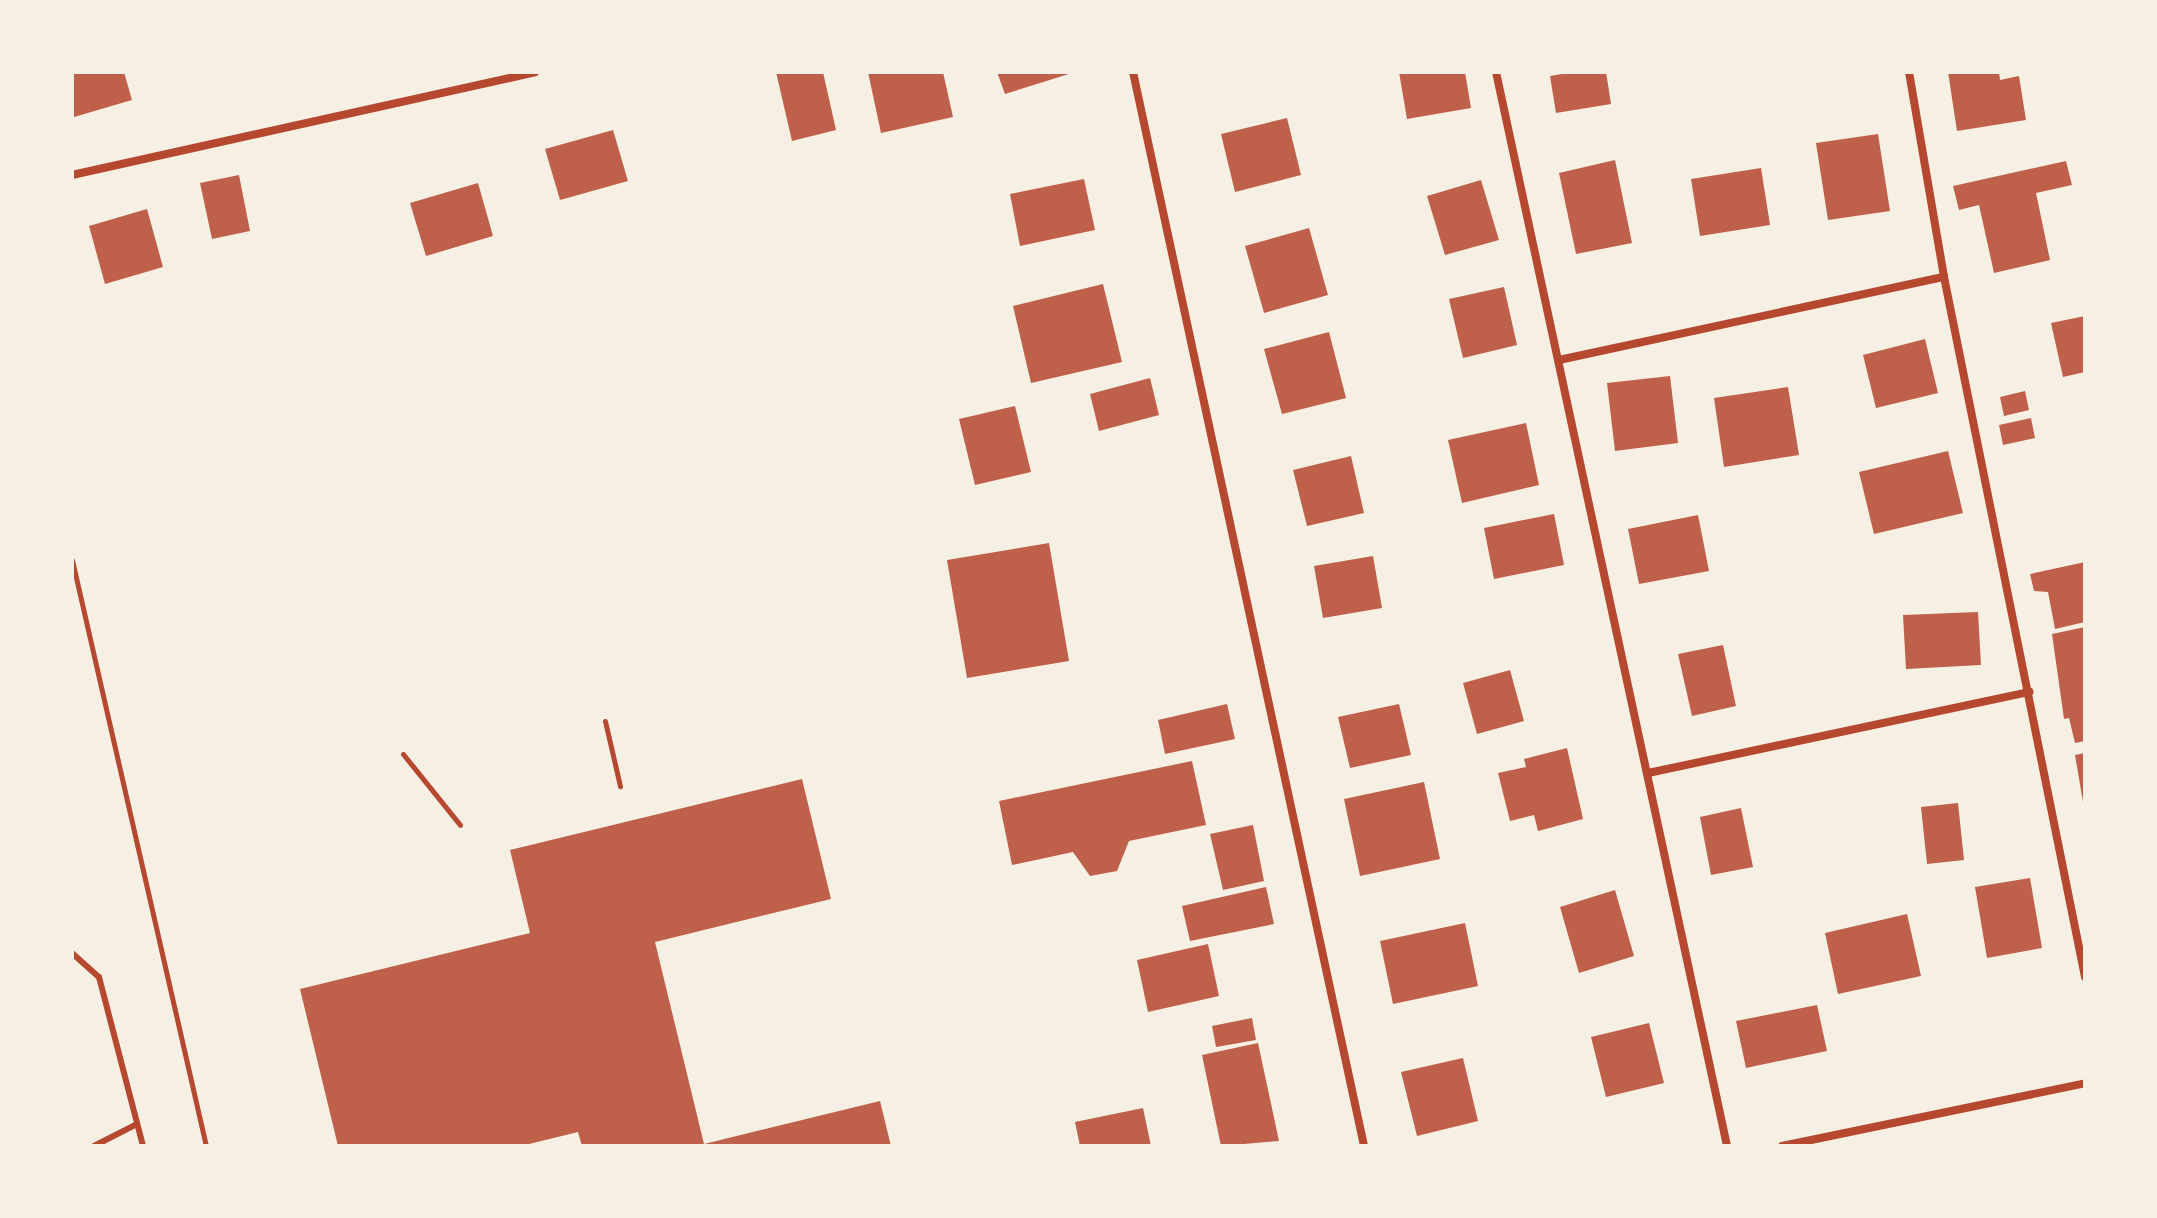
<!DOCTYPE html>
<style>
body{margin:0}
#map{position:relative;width:2157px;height:1218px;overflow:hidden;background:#f6efe4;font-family:"Roboto Condensed",sans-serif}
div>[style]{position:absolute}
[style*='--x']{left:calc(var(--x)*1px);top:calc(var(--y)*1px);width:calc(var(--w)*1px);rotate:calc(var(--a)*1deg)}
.building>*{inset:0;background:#bf614a}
.path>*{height:5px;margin:-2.5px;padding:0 2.5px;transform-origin:2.5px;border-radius:2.5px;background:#b5482f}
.service>*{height:6px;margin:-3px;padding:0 3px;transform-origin:3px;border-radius:3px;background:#b5482f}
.minor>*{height:8px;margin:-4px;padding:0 4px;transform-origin:4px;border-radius:4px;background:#b5482f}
span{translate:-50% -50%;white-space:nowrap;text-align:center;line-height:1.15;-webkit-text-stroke:6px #f6efe4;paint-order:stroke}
.frame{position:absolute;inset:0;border:74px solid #f6efe4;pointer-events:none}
</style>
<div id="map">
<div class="building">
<div style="clip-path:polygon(72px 72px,124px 72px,132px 100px,74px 117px)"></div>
<div style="clip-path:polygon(776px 72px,823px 72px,836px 130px,792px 141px)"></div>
<div style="clip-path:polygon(868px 72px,943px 72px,953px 117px,881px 133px)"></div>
<div style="clip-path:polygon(997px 72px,1072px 72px,1072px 73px,1005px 94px)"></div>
<div style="clip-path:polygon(1399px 72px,1465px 72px,1471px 108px,1407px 119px)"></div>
<div style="clip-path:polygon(1574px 72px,1606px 72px,1611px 104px,1556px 113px,1550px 76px)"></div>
<div style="clip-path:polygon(1948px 72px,1999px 72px,2000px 80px,2019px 76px,2026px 120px,1957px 131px)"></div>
<div style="clip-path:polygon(1287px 118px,1301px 175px,1235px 192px,1221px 134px)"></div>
<div style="clip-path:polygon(613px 130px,628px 181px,560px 200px,545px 149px)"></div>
<div style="clip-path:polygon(1878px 134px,1890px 211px,1828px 220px,1816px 143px)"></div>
<div style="clip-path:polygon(1615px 160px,1632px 243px,1576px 254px,1559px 173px)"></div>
<div style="clip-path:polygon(2066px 161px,2072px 185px,2036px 193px,2050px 260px,1994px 273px,1979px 205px,1959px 210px,1953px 186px)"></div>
<div style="clip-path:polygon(1761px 168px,1770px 225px,1700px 236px,1691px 179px)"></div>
<div style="clip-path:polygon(239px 175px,250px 231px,212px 239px,200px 183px)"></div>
<div style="clip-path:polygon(1084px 179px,1095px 230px,1020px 246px,1010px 194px)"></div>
<div style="clip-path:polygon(1481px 180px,1499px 240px,1445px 255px,1427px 196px)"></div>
<div style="clip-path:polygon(478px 183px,493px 236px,426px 256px,410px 203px)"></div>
<div style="clip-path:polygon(147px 209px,163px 267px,105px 284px,89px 226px)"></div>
<div style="clip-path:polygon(1309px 228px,1328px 295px,1264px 313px,1245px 246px)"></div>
<div style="clip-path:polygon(1103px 284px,1122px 362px,1031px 383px,1013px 306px)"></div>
<div style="clip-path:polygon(1504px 287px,1517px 345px,1463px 358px,1449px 299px)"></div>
<div style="clip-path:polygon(2085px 316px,2085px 372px,2063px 377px,2051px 323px)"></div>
<div style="clip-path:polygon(1329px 332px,1346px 398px,1282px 414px,1264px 349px)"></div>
<div style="clip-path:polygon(1925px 339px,1938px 393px,1876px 408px,1863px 355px)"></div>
<div style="clip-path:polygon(1670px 376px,1678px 443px,1615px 451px,1607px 383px)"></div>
<div style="clip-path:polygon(1150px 378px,1159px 415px,1099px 431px,1090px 394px)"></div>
<div style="clip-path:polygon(1788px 387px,1799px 455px,1724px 467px,1714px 398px)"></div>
<div style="clip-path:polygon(2025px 391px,2029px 410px,2004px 416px,2000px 397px)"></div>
<div style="clip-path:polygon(1015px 406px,1031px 472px,975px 485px,959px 419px)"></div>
<div style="clip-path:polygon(2031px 418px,2035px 438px,2003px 445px,1999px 425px)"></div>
<div style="clip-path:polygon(1526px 423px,1539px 485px,1462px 503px,1448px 440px)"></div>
<div style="clip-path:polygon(1948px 451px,1963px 513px,1874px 534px,1859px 472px)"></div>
<div style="clip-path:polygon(1351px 456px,1364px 513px,1307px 526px,1293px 470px)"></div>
<div style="clip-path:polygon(1554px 514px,1564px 565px,1494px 579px,1484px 528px)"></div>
<div style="clip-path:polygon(1698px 515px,1709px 571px,1639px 584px,1628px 529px)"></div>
<div style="clip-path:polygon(1049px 543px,1069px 661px,967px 678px,947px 560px)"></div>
<div style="clip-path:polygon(1373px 556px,1382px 608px,1323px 618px,1314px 566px)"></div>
<div style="clip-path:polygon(2085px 562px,2085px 622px,2055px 629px,2048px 592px,2034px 591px,2030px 574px)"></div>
<div style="clip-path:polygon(1978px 612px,1981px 665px,1906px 669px,1903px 615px)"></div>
<div style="clip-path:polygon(2085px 627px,2085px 741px,2075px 743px,2069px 718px,2064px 719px,2052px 634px)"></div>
<div style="clip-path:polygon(1723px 645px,1736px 706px,1692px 716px,1678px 654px)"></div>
<div style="clip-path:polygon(1510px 670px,1524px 721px,1477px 734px,1463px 683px)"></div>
<div style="clip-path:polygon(1227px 704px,1235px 739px,1165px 754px,1158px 720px)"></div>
<div style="clip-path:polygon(1399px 704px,1411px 755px,1350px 768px,1338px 717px)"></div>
<div style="clip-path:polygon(1567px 748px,1583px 819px,1538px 831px,1534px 815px,1510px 821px,1498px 773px,1526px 767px,1524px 759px)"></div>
<div style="clip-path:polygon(2085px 753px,2085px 802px,2083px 802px,2075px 755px)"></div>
<div style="clip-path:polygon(1192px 761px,1206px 825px,1129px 841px,1117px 871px,1090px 876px,1073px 852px,1012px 865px,999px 801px)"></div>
<div style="clip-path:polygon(802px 779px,831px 899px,655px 942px,704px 1144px,880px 1101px,891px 1146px,582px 1146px,578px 1132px,521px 1146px,338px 1146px,300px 989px,530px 933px,510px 850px)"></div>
<div style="clip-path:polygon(1424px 782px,1440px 859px,1360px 876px,1344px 799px)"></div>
<div style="clip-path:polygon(1958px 803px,1964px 860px,1927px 864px,1921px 807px)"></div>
<div style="clip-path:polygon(1741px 808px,1753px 867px,1711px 875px,1700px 817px)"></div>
<div style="clip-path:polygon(1253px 825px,1264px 881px,1223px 890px,1210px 834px)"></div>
<div style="clip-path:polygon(2030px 878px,2042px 948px,1987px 958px,1975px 887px)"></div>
<div style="clip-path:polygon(1266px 887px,1274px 924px,1190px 941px,1182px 906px)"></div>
<div style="clip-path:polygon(1615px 890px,1634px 956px,1579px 973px,1560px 907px)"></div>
<div style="clip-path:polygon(1907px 914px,1921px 976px,1838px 994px,1825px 933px)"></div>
<div style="clip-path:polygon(1465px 923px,1478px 986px,1393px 1004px,1380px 941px)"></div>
<div style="clip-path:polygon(1208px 944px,1219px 996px,1148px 1012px,1137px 960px)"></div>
<div style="clip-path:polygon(1817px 1005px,1827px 1051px,1746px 1068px,1736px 1021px)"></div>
<div style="clip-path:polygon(1252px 1018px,1256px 1040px,1216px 1047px,1212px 1026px)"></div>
<div style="clip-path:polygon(1649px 1023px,1664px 1083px,1606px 1097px,1591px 1037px)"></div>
<div style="clip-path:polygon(1258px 1043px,1279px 1141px,1221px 1146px,1202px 1055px)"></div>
<div style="clip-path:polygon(1463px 1058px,1478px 1121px,1417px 1136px,1401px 1072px)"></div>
<div style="clip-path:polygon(1143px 1108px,1151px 1146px,1080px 1146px,1075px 1122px)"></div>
</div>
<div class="path">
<div style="--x:72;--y:560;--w:601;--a:77.12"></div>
<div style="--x:605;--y:721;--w:67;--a:77"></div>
<div style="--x:403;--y:754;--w:91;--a:51.2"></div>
</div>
<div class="service">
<div style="--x:72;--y:953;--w:36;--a:42"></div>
<div style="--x:99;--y:977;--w:175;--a:75.4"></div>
<div style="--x:94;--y:1146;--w:48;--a:-27.1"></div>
</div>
<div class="minor">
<div style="--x:1133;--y:72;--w:1099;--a:77.86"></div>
<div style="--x:1496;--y:72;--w:1099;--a:77.86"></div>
<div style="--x:1909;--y:72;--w:208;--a:80.3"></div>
<div style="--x:1944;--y:277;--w:714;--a:78.61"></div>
<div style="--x:72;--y:175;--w:474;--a:-12.5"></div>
<div style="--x:1559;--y:360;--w:394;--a:-12.2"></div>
<div style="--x:1648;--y:773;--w:390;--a:-12"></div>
<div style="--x:1782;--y:1146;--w:309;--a:-11.7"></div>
</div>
<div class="frame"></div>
</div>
